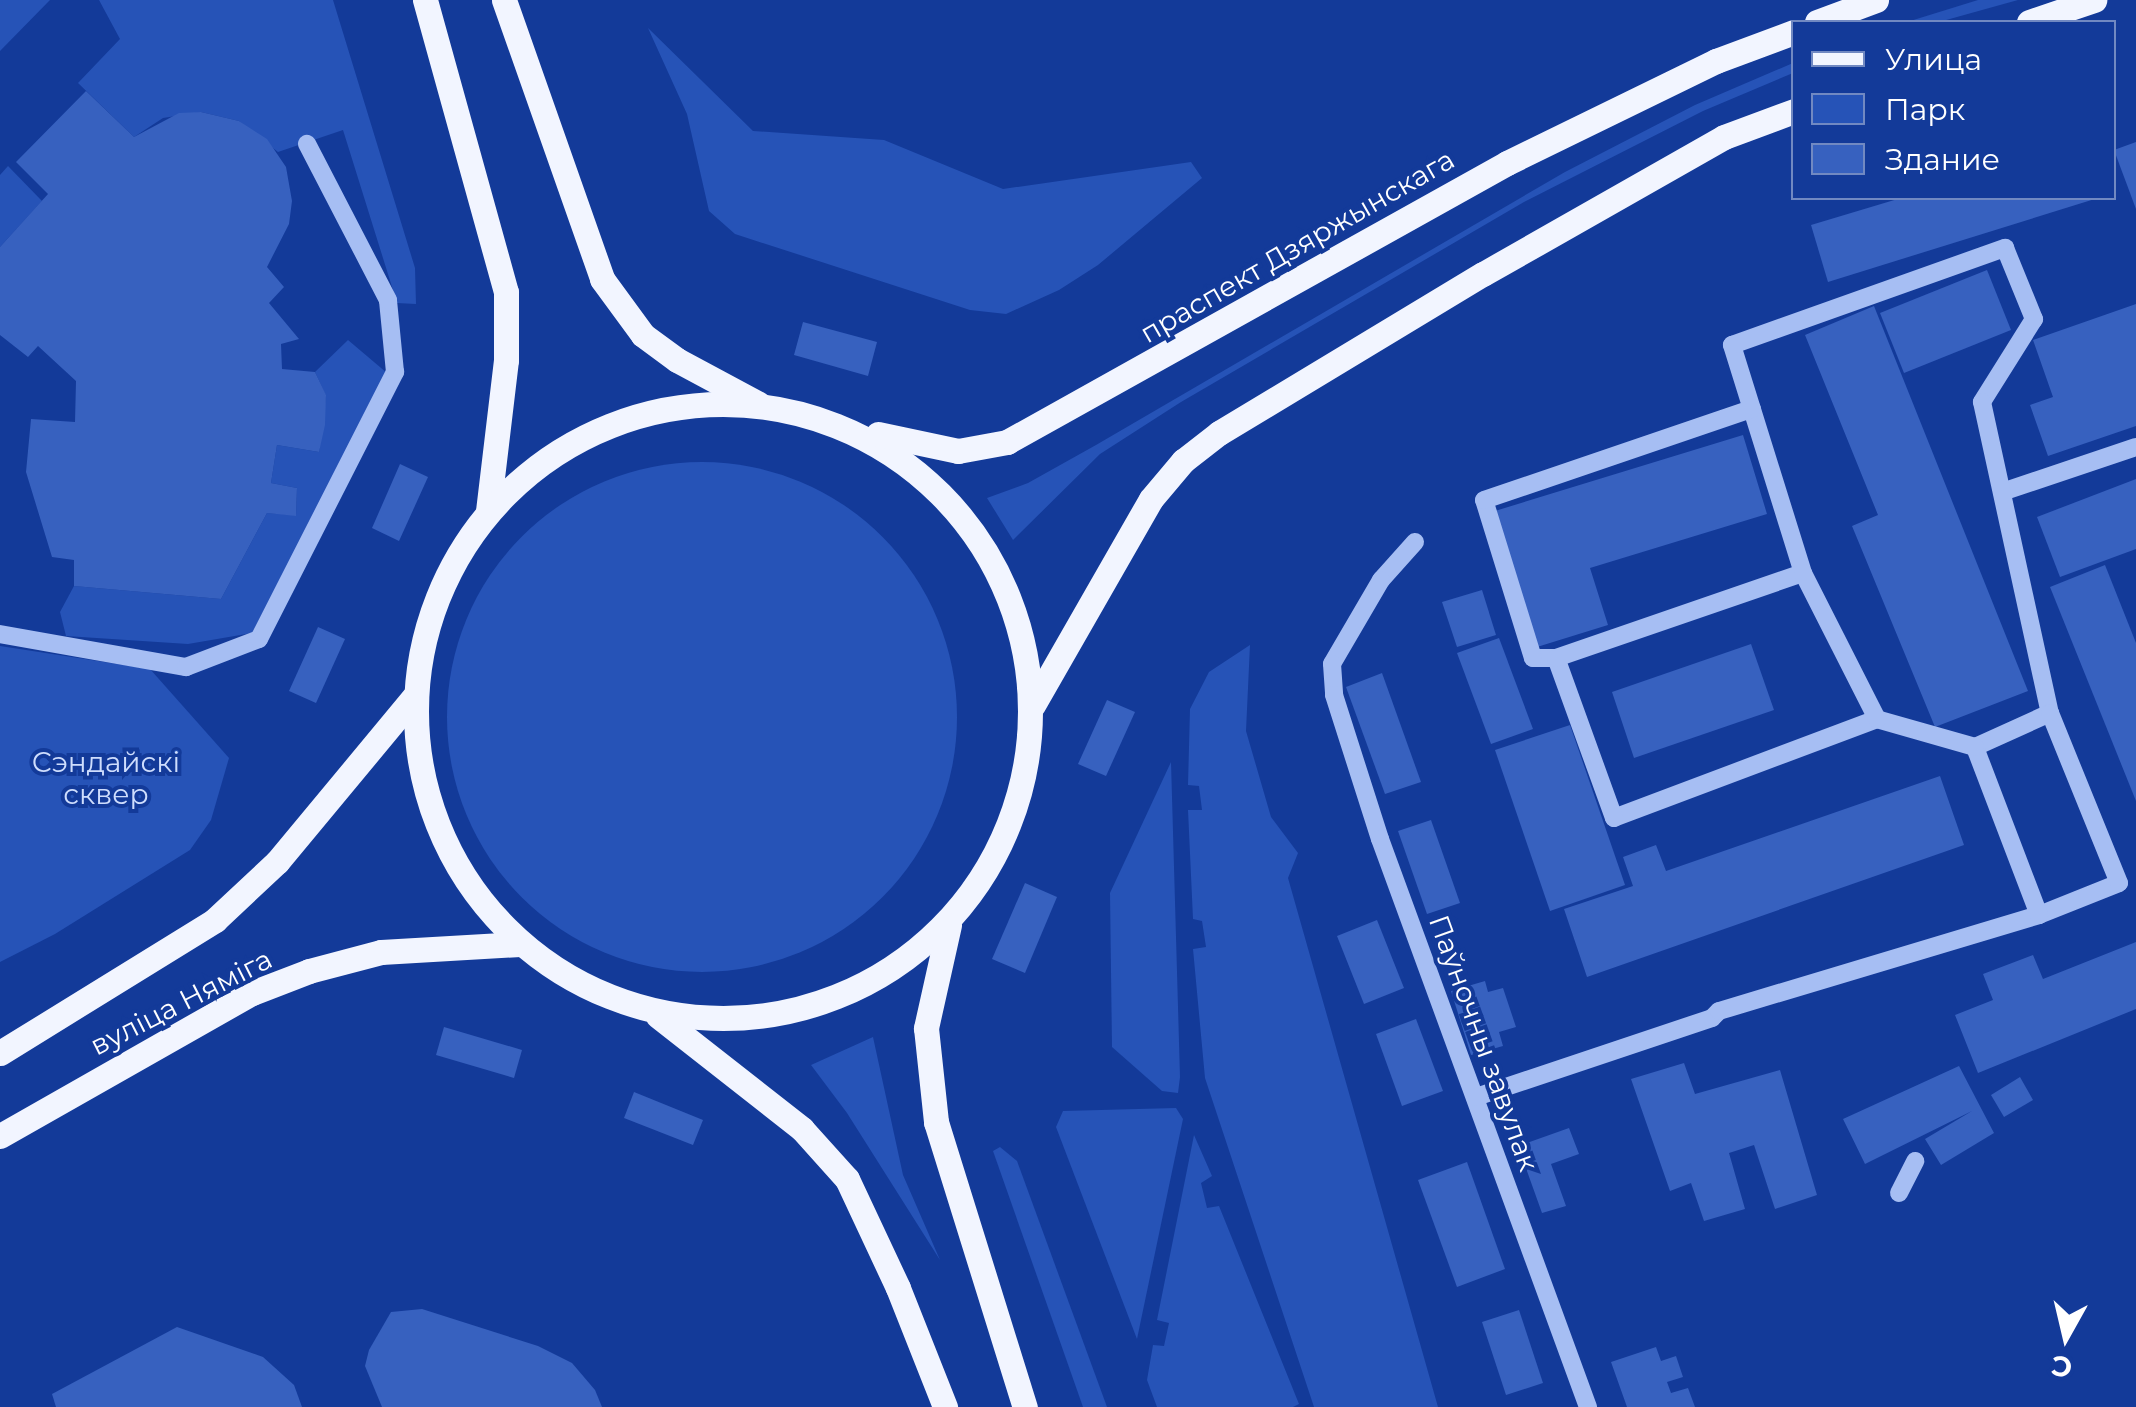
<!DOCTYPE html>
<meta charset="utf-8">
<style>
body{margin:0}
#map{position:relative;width:2136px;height:1407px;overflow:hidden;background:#133a99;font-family:Montserrat,sans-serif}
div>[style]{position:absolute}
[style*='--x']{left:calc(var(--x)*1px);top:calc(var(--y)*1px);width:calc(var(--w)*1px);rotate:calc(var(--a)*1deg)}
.green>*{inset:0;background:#2653b7}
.round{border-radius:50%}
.building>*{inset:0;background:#3761bf}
.minor>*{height:18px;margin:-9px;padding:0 9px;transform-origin:9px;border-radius:9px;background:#a6bef3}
.major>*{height:25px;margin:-12.5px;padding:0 12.5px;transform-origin:12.5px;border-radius:12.5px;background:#f2f5ff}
.major>.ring{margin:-12.5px;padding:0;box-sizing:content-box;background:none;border:25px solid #f2f5ff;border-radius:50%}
span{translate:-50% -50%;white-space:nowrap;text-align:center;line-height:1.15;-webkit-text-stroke:8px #133a99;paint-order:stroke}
.street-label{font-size:28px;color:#fff}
.park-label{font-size:28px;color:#ceddfd}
.legend{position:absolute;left:1791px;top:20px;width:325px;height:180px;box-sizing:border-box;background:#133a99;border:2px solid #7189c2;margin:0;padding:12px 18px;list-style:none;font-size:30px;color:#fff}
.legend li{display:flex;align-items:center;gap:20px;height:50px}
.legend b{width:50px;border:2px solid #7189c2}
.north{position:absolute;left:2016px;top:1287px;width:100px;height:100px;-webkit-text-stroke:8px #133a99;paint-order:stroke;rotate:188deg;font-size:28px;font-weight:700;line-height:40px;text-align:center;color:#fff}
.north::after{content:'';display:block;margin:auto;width:35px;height:45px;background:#fff;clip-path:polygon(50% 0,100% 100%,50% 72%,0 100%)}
</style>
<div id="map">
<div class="green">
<div style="clip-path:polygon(0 0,50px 0,0 51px)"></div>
<div style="clip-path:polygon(99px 0,333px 0,415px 268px,416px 304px,397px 303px,343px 130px,278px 152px,239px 121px,201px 112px,163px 118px,134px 137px,78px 83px,120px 39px)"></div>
<div style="clip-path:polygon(1978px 0,2018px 0,1939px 22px,1907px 22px)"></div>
<div style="clip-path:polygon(648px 28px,753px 131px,884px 140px,1003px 189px,1191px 162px,1202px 178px,1098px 265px,1059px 290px,1006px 314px,970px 310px,735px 234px,709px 211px,687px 114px)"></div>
<div style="clip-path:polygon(1793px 63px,1793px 73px,1703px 111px,1524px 202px,1181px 402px,1100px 454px,1013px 540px,987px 498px,1028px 483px,1096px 445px,1565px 172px,1695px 105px)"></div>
<div style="clip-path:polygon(8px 166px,42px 201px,0 247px,0 175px)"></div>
<div style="clip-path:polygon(348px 340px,387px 373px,252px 633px,188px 644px,66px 636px,60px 612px,74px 586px,221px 599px,267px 513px,296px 515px,297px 488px,271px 483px,277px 445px,319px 452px,326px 396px,315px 372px)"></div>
<div class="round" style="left:447px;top:462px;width:510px;height:510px"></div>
<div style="clip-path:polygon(1250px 645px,1246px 731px,1271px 817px,1298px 853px,1288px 878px,1438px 1407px,1314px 1407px,1205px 1078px,1193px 949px,1206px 947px,1202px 921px,1193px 919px,1188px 810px,1202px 810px,1199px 786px,1188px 785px,1190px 709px,1209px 672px)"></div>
<div style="clip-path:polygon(0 646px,150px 669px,229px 758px,211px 820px,190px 850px,55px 934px,0 962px)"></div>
<div style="clip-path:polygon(1171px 762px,1180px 1077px,1178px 1093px,1162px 1091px,1112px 1047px,1110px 893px)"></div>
<div style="clip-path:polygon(873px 1037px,903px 1175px,940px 1260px,847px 1113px,811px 1065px)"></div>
<div style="clip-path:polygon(1176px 1108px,1183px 1119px,1137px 1339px,1056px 1127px,1063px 1111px)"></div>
<div style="clip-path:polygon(1194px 1135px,1212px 1176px,1201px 1183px,1207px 1208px,1219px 1206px,1299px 1404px,1293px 1407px,1157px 1407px,1147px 1380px,1153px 1345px,1164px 1346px,1169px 1323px,1157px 1320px)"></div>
<div style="clip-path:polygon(1000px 1147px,1017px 1161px,1107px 1407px,1083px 1407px,993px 1151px)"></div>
</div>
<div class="building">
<div style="clip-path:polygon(86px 91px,134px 137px,179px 113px,201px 112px,239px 121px,267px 139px,286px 167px,292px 201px,289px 224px,267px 267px,284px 287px,269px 303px,299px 339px,281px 344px,282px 369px,315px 372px,326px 395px,325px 425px,319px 452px,277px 445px,271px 483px,297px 488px,296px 516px,267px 513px,221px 599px,74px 586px,74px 560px,52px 557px,26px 472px,31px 419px,75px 422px,76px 381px,38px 346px,28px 357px,0 335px,0 247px,48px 194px,16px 162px)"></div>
<div style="clip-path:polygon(2136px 142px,2136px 209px,2114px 150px)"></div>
<div style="clip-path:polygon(1901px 198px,2098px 198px,1828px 282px,1811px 225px)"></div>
<div style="clip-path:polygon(1987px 270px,2011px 330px,1904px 373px,1880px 313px)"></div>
<div style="clip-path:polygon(2136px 304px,2136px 426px,2048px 456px,2030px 405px,2053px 397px,2033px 340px)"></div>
<div style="clip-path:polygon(1874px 306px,2028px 691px,1935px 727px,1852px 526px,1878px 515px,1805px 335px)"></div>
<div style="clip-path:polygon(803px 322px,877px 342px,868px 376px,794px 355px)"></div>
<div style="clip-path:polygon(1743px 435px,1767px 514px,1590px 568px,1608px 625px,1537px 647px,1495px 511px)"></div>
<div style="clip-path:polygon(400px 464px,428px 477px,399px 541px,372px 528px)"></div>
<div style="clip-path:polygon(2136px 479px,2136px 549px,2060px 577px,2037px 517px)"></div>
<div style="clip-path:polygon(2105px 565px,2136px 643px,2136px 801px,2050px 587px)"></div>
<div style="clip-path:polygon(1482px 590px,1496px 635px,1457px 647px,1442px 602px)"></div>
<div style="clip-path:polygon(318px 627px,345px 639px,316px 703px,289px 691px)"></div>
<div style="clip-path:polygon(1499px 638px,1533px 729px,1491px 744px,1457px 653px)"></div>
<div style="clip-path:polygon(1751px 644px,1774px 710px,1634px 758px,1612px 692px)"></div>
<div style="clip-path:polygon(1382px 673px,1421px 782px,1385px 794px,1346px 687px)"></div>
<div style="clip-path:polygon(1107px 700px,1135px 712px,1106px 776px,1078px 764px)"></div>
<div style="clip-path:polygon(1570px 725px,1625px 885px,1550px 911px,1495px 750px)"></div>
<div style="clip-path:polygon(1940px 776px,1964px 845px,1587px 977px,1564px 909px,1633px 886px,1623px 857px,1656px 845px,1666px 871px)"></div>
<div style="clip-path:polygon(1431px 820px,1460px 903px,1427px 914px,1398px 831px)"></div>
<div style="clip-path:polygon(1025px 883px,1057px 897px,1025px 973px,992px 959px)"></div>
<div style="clip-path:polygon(1377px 920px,1404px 988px,1364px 1004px,1337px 936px)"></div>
<div style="clip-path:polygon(2136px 942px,2136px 1009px,1978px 1073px,1955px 1015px,1993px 1000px,1983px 974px,2033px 955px,2043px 979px)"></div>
<div style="clip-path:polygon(1485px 981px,1488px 992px,1503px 988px,1516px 1027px,1499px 1032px,1503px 1046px,1471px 1055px,1451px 991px)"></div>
<div style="clip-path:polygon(1416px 1019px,1443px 1091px,1402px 1106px,1376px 1034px)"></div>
<div style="clip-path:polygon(444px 1027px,522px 1050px,514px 1078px,436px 1055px)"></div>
<div style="clip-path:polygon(1684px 1063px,1695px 1094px,1780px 1070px,1817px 1195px,1775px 1209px,1754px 1145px,1729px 1153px,1745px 1209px,1704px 1221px,1691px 1183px,1670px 1191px,1631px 1079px)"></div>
<div style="clip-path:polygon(1959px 1066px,1994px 1133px,1941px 1165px,1925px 1139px,1972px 1111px,1865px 1164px,1843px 1119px)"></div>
<div style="clip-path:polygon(2020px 1077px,2033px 1100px,2004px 1117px,1991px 1095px)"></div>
<div style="clip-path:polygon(634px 1092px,703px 1120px,693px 1145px,624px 1118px)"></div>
<div style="clip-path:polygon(1569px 1128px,1579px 1154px,1551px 1164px,1566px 1206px,1542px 1213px,1518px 1146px)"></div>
<div style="clip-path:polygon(1467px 1162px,1505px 1269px,1457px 1287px,1418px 1180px)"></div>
<div style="clip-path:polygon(422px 1309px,538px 1346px,572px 1363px,595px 1390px,602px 1407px,382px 1407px,365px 1366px,369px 1350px,391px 1312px)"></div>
<div style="clip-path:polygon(1519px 1310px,1543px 1383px,1506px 1395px,1482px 1322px)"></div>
<div style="clip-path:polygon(177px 1327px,263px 1357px,294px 1385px,302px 1407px,56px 1407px,52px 1394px)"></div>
<div style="clip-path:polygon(1656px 1347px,1661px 1361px,1676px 1356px,1683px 1377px,1667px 1382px,1671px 1393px,1688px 1388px,1695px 1407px,1627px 1407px,1611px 1362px)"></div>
</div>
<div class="minor">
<div style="--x:2002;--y:492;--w:141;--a:-18.6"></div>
<div style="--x:1415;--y:542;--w:51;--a:131.8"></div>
<div style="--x:1381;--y:580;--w:97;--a:120.3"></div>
<div style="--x:1332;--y:664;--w:31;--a:86"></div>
<div style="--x:1334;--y:695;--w:151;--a:72.3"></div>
<div style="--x:1380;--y:839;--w:605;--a:69.89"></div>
<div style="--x:1803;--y:573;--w:239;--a:-107.3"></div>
<div style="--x:1732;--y:345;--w:290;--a:-19.6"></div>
<div style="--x:2005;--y:248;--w:77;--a:67.8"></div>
<div style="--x:2034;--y:319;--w:98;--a:122.1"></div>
<div style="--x:1982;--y:402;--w:318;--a:77.7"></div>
<div style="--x:2050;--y:713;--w:82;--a:155.6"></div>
<div style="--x:0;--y:634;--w:189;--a:10.1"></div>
<div style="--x:186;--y:667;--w:78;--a:-21"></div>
<div style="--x:259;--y:639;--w:300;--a:-63"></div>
<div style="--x:395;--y:372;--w:72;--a:-95.6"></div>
<div style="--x:388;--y:300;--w:176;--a:-117.4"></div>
<div style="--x:1556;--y:658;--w:23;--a:180"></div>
<div style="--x:1533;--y:658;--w:165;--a:-107.2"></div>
<div style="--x:1484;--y:500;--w:283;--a:-18.8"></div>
<div style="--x:2039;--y:915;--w:86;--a:-21.8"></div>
<div style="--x:2119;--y:883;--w:183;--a:-112.1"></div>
<div style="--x:1476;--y:1097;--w:249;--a:-18.5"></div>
<div style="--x:1712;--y:1018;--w:10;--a:-45"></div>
<div style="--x:1719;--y:1011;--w:334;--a:-16.7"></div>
<div style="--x:2039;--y:915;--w:180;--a:-110.9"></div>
<div style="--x:1975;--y:747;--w:102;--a:-164.1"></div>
<div style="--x:1877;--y:719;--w:281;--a:159.4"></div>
<div style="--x:1614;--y:818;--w:170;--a:-109.9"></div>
<div style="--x:1556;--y:658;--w:261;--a:-19"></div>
<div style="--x:1803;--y:573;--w:164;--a:63.1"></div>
<div style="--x:1899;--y:1193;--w:36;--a:-63"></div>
</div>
<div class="major">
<div style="--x:425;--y:0;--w:303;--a:74.5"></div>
<div style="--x:506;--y:292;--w:68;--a:90"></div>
<div style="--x:506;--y:360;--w:151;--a:96.8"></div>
<div style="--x:504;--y:0;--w:296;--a:70.6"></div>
<div style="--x:602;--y:279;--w:69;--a:53.8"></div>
<div style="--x:643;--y:335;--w:42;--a:36.3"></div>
<div style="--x:677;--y:360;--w:93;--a:28.2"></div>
<div style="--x:1817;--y:22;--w:63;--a:-20.4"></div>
<div style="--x:2029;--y:22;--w:69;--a:-18.7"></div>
<div class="ring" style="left:416px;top:404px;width:589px;height:589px"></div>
<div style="--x:878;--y:434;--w:82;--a:12"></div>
<div style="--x:958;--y:451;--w:50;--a:-10.4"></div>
<div style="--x:1007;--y:442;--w:573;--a:-29.16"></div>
<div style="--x:1507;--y:163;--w:233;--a:-26"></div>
<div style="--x:1716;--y:61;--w:83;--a:-20.4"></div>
<div style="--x:1033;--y:705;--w:237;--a:-60.2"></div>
<div style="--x:1151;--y:499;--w:50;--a:-49.9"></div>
<div style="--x:1183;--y:461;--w:46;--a:-37.9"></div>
<div style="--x:1219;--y:433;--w:308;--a:-31.1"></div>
<div style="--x:1483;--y:274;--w:277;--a:-29.6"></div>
<div style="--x:1724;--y:137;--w:75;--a:-20.4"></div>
<div style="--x:949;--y:925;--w:106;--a:102.6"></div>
<div style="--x:926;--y:1028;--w:95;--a:83.9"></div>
<div style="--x:936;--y:1122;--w:299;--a:72.7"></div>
<div style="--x:658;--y:1016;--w:183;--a:38.1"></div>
<div style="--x:802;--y:1129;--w:67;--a:48"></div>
<div style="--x:847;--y:1179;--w:120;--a:64.9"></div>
<div style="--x:898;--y:1288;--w:128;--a:68.4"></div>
<div style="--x:0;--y:1053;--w:253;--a:-31.7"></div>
<div style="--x:215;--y:920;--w:85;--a:-43.1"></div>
<div style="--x:277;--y:862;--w:214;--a:-50.3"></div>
<div style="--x:0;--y:1136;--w:290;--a:-29.6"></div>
<div style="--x:252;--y:993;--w:61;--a:-21.1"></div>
<div style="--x:309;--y:971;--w:74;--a:-14.8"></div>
<div style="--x:381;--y:952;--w:139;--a:-3.3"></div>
</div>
<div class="street-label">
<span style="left:1297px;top:246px;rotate:-30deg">праспект Дзяржынскага</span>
<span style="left:181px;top:1002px;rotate:-27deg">вуліца Няміга</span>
<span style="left:1484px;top:1043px;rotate:70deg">Паўночны завулак</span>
</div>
<div class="park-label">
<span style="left:106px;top:778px">Сэндайскі<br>сквер</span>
</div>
<ul class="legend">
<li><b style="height:12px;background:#f2f5ff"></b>Улица</li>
<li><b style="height:28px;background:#2653b7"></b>Парк</li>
<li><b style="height:28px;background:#3761bf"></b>Здание</li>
</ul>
<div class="north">С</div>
</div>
